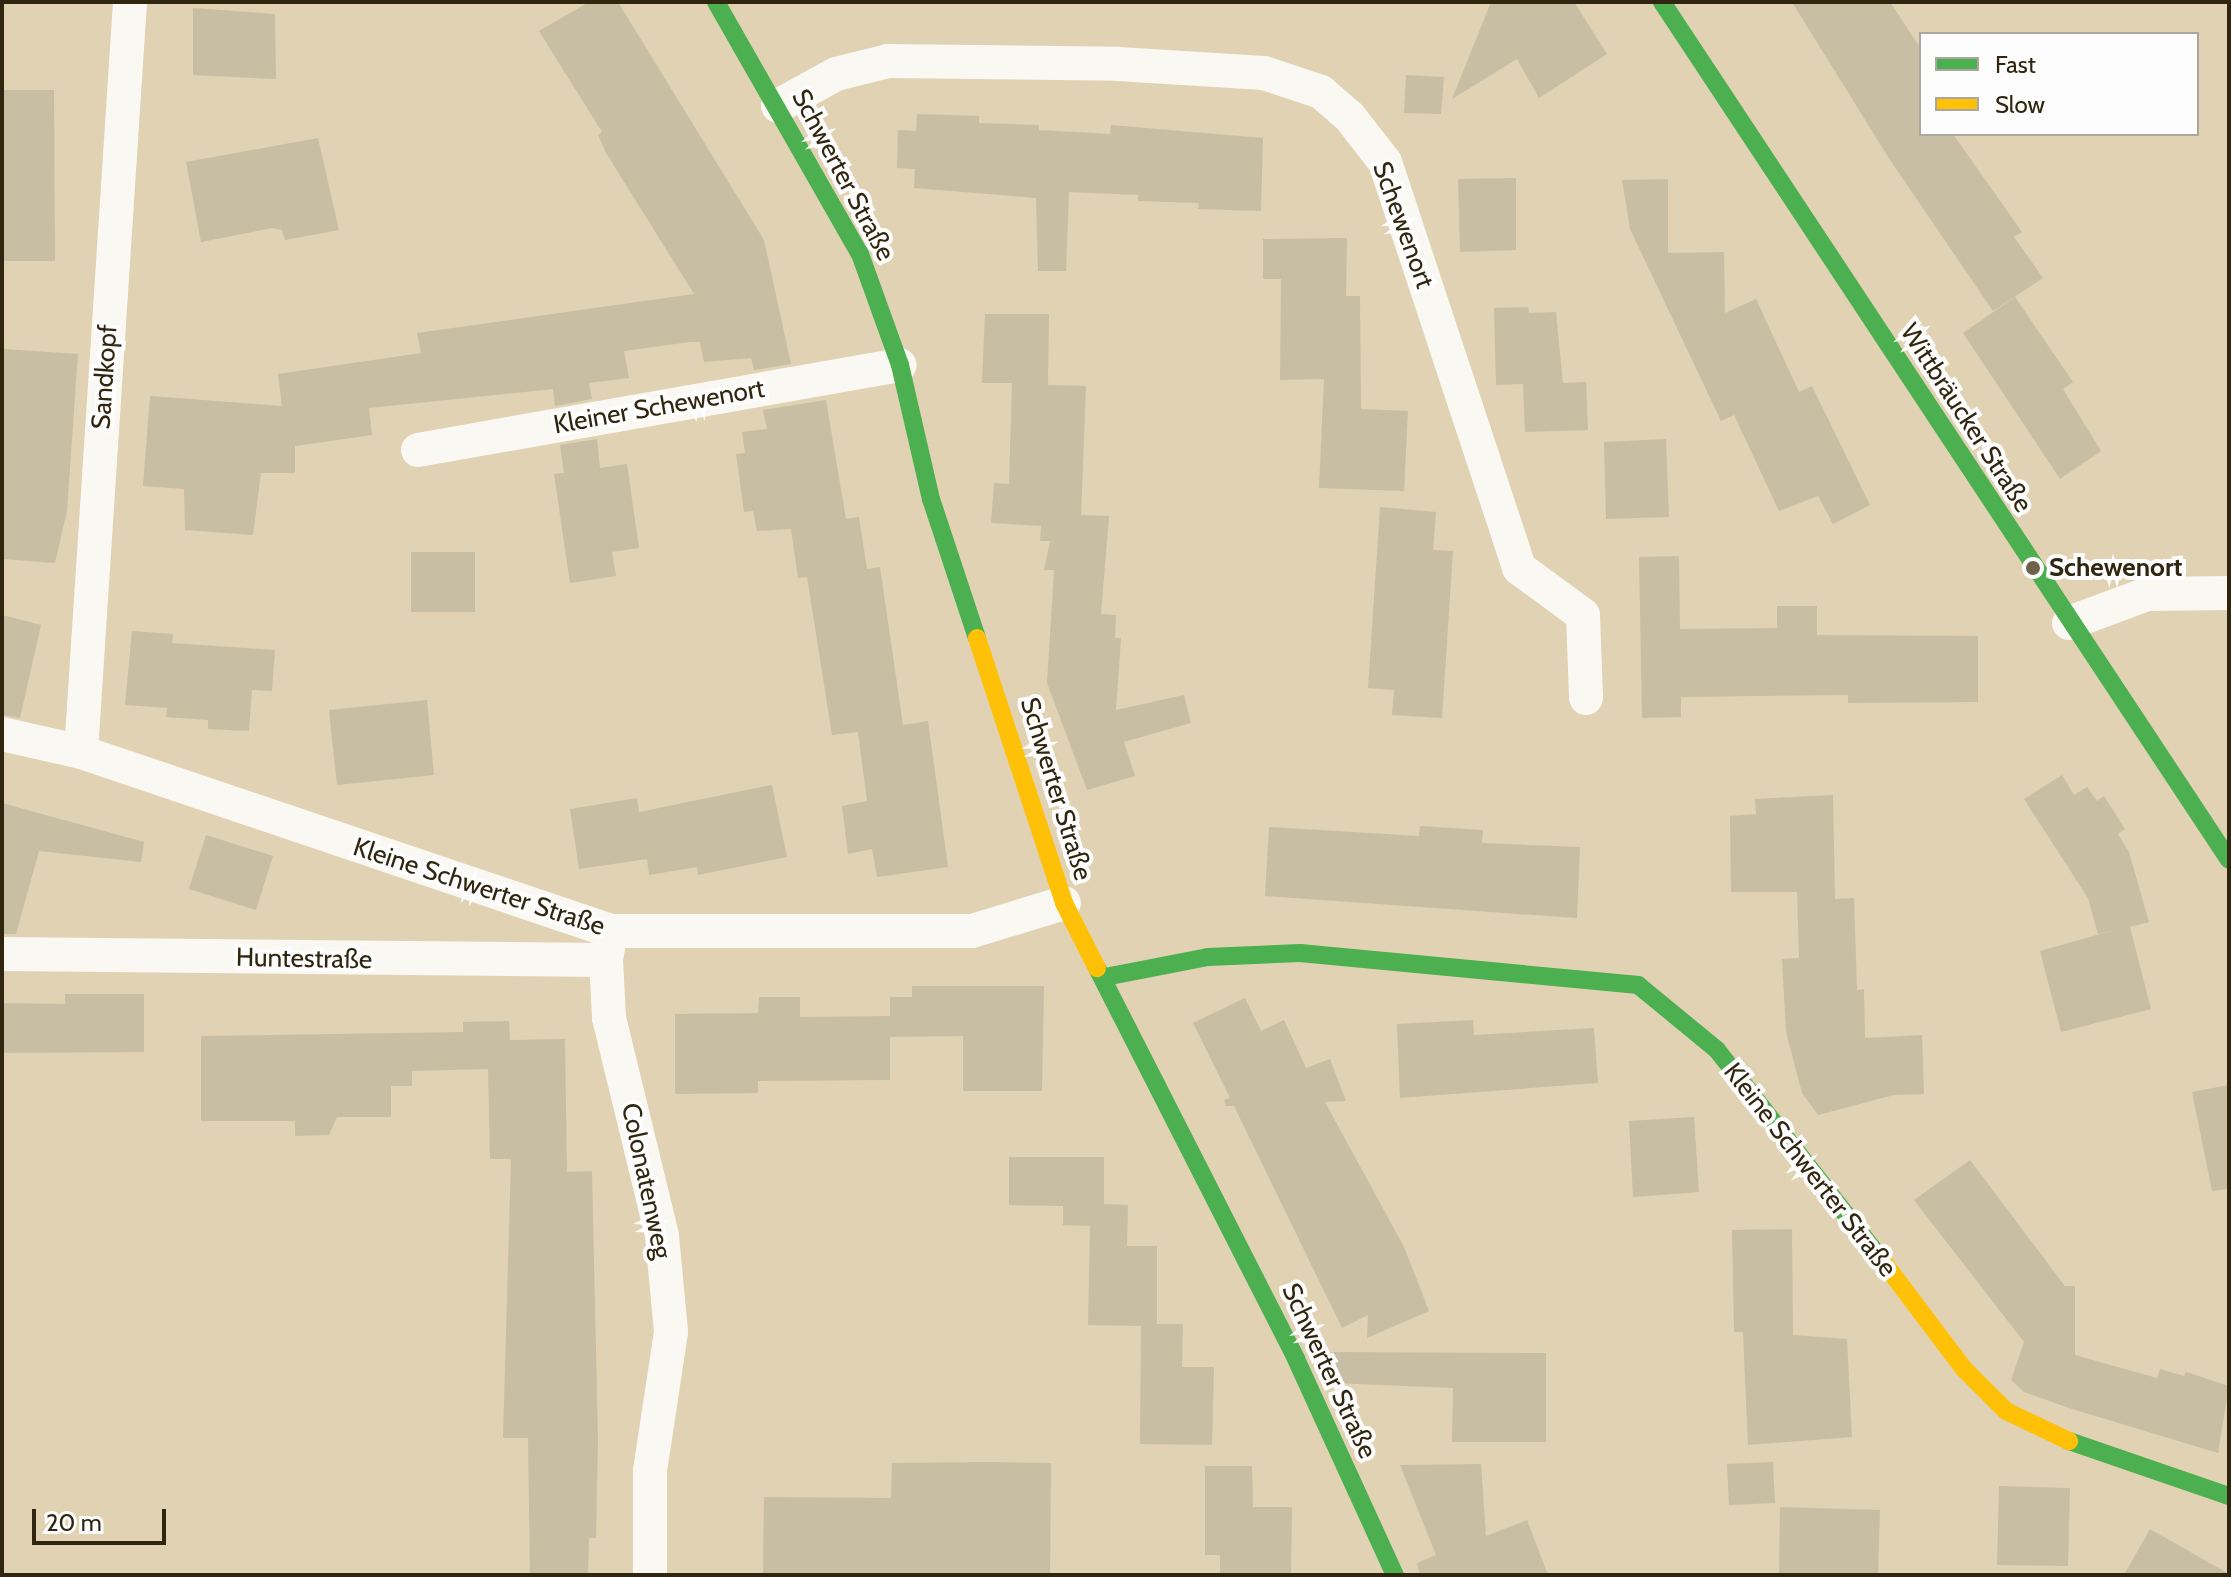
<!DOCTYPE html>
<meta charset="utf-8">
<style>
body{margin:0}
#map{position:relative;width:2231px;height:1577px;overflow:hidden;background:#e0d2b2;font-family:Cabin,sans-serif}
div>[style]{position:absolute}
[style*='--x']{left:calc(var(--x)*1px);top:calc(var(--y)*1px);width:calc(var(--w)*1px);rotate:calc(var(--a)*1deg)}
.building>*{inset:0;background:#c8bea4}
.street>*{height:34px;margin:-17px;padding:0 17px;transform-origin:17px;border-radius:17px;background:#faf8f3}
.fast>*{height:18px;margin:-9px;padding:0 9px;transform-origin:9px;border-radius:9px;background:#4caf50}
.slow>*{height:18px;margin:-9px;padding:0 9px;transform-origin:9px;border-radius:9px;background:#ffc107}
.dots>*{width:22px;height:22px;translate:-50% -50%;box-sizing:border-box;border:4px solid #fdfdfd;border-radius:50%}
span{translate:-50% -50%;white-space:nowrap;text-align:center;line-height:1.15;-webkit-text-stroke:8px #fdfdfd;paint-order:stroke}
.street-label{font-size:26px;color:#30260f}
.poi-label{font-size:26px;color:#30260f;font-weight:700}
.left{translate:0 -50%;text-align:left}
.frame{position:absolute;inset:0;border:4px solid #30260f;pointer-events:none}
.legend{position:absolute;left:1919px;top:32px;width:280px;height:104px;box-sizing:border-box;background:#fdfdfd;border:2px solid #aba79e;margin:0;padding:10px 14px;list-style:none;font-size:24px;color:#30260f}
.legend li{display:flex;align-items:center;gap:16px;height:40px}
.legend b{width:40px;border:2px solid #aba79e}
.scale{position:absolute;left:32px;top:1509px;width:134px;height:36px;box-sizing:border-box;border:4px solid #30260f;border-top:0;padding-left:10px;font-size:24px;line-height:28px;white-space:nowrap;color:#30260f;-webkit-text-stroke:6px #fdfdfd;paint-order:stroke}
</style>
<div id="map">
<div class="building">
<div style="clip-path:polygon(589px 2px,618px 2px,764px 240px,791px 364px,754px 370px,751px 358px,704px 362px,700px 342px,690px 342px,624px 351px,629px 378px,589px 383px,592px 399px,555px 406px,553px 389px,369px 408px,372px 435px,295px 446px,295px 473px,261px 473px,253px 535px,185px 530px,184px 489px,143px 486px,150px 396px,282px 406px,278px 374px,421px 353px,417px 333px,694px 294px,606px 153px,598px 135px,602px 132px,539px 31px)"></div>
<div style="clip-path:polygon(1491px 2px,1574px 2px,1607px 54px,1539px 98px,1517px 59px,1452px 99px)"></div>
<div style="clip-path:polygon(1792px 2px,1890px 2px,1921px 49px,1921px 134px,1953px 134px,2022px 232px,2014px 237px,2043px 278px,1993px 311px,1890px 160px)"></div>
<div style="clip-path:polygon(193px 8px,275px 14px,276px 79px,193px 75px)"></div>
<div style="clip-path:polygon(1406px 75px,1444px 77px,1441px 114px,1404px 113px)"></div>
<div style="clip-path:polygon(2px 90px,54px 90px,55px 261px,2px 261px)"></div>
<div style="clip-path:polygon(917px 114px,979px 116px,979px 123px,1039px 125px,1039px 130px,1110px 134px,1111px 125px,1263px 138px,1261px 211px,1198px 209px,1199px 203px,1138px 201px,1138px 195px,1069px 192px,1066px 271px,1038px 271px,1036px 198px,914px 188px,915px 169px,897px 168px,898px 130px,916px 131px)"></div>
<div style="clip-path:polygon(318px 138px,339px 230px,285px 240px,282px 230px,272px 228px,201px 242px,186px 162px)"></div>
<div style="clip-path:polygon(1516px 178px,1516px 250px,1460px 252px,1458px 179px)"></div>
<div style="clip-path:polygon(1668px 179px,1668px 253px,1724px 252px,1725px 313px,1756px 299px,1799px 392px,1812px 386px,1870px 505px,1833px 524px,1818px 496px,1779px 511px,1734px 415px,1721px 421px,1630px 229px,1622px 180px)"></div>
<div style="clip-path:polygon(1347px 238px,1346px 296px,1360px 296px,1361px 409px,1408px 411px,1404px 491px,1319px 488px,1324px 379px,1280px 380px,1281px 279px,1263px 279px,1263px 239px)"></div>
<div style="clip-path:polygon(2015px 297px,2073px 382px,2063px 389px,2101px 451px,2060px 479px,1963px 333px)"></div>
<div style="clip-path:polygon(1528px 307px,1529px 313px,1556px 312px,1563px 383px,1586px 382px,1588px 430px,1525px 432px,1523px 384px,1496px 385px,1494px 308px)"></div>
<div style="clip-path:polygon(985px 314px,1049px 314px,1048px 385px,1086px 386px,1081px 515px,1109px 516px,1101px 614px,1116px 615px,1115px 638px,1121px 638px,1116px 710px,1184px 695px,1191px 723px,1124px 742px,1135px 776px,1087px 790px,1047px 683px,1054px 570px,1044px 570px,1050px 541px,1040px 541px,1041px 526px,991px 523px,994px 483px,1009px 484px,1012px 383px,982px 383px)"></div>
<div style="clip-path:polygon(4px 349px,78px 354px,67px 511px,55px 563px,2px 559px)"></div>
<div style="clip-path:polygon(826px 400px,846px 519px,859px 517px,867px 569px,880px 567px,903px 725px,928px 721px,948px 867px,877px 877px,872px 849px,848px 854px,842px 806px,867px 801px,858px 732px,832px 735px,807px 577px,798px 578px,791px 529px,757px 531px,753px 511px,744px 512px,736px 454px,745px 453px,742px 432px,767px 429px,763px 410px)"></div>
<div style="clip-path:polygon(597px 439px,600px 468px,627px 464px,639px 548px,612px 552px,616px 576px,570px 583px,554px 474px,564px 473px,560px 445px)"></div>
<div style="clip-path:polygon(1666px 439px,1669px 517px,1606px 519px,1604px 442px)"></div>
<div style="clip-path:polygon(1380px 507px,1436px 512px,1433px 550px,1453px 551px,1442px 718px,1392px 715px,1394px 690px,1368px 688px)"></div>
<div style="clip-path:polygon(411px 552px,475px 552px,475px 612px,411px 612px)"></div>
<div style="clip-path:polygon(1679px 556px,1680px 629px,1777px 628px,1777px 606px,1817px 606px,1817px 635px,1978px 636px,1978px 702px,1848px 703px,1848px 695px,1681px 697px,1681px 717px,1642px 718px,1639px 557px)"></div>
<div style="clip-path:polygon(2px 615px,41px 625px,20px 718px,2px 715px)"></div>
<div style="clip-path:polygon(132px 631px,173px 634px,172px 643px,275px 650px,272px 691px,252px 690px,249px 731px,208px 729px,208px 720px,166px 717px,167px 708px,125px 705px)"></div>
<div style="clip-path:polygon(427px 700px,434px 775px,337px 785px,329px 710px)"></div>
<div style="clip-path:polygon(2062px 775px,2074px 795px,2087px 787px,2097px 801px,2104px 796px,2125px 829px,2118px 834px,2129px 852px,2149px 922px,2130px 927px,2151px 1009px,2061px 1032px,2040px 951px,2118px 929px,2098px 934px,2088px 898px,2024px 799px)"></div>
<div style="clip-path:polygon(772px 785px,787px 857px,698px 875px,697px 867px,649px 875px,647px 859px,579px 869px,570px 809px,637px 798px,639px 812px)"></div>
<div style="clip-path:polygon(1833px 795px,1835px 899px,1854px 898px,1857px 990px,1864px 989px,1865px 1038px,1922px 1035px,1924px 1094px,1894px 1095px,1818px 1115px,1802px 1093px,1786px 1032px,1782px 959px,1799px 958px,1797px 892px,1731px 892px,1730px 816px,1756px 814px,1755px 799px)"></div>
<div style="clip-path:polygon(2px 803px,144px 842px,141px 862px,39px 851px,16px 934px,2px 934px)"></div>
<div style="clip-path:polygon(1420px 826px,1483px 830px,1482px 843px,1580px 847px,1577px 918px,1265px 896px,1269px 827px,1419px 836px)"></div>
<div style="clip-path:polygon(206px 835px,273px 856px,256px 910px,189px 889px)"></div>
<div style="clip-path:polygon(912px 986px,1044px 986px,1042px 1091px,963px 1091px,963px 1036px,890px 1037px,890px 1080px,758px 1081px,758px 1093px,675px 1094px,675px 1014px,758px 1013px,759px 997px,800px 997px,800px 1017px,890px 1016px,890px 997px,912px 997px)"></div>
<div style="clip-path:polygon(65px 994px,144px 994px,144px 1052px,2px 1053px,2px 1003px,65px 1004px)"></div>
<div style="clip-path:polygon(1245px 998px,1261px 1031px,1284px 1020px,1306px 1068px,1330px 1059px,1346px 1101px,1325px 1102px,1404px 1247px,1429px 1311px,1367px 1338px,1368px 1315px,1342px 1328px,1234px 1106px,1226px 1106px,1224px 1100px,1230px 1098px,1193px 1023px)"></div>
<div style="clip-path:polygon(1473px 1020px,1474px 1035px,1594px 1028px,1598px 1083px,1400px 1098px,1397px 1024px)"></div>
<div style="clip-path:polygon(509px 1021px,510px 1040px,565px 1039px,567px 1172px,592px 1171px,598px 1440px,596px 1538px,589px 1538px,588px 1575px,530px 1575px,528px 1438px,503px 1438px,511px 1159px,490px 1159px,488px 1069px,412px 1071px,412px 1086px,391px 1086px,391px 1117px,337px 1117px,329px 1135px,295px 1136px,295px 1121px,201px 1121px,201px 1036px,463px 1032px,463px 1022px)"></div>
<div style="clip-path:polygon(2229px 1085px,2229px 1189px,2212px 1191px,2192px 1092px)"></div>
<div style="clip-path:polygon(1694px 1117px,1699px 1192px,1633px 1197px,1629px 1121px)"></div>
<div style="clip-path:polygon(1009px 1157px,1104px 1157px,1104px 1204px,1128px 1205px,1127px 1246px,1157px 1246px,1157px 1324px,1183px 1324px,1182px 1367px,1214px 1367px,1212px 1445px,1140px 1444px,1141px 1326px,1088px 1325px,1090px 1226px,1063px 1225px,1063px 1206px,1009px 1205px)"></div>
<div style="clip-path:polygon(1970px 1160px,2065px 1286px,2075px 1286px,2075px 1355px,2157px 1378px,2160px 1369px,2184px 1376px,2186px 1372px,2229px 1386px,2218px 1453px,2069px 1408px,2024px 1392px,2011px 1380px,2024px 1342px,1914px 1200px)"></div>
<div style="clip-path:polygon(1792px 1229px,1793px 1335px,1847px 1339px,1852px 1437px,1748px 1445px,1743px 1332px,1734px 1332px,1732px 1230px)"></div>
<div style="clip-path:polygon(1329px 1352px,1546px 1353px,1546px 1442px,1452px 1442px,1453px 1388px,1334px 1383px)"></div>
<div style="clip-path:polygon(991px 1462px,1051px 1463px,1050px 1575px,763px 1575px,764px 1497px,891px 1498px,892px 1463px)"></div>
<div style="clip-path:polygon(1773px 1462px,1775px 1503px,1729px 1505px,1727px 1464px)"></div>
<div style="clip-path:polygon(1481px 1464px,1486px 1536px,1527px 1520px,1548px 1575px,1420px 1575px,1417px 1563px,1436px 1555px,1400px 1465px)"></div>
<div style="clip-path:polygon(1205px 1466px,1252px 1466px,1253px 1507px,1292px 1507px,1291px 1575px,1220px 1575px,1220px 1555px,1205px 1555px)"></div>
<div style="clip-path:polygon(1999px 1486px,2070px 1488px,2068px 1566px,1997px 1565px)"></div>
<div style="clip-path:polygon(1780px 1507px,1880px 1510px,1878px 1575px,1779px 1575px)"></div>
<div style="clip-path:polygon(2150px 1529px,2229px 1574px,2229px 1575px,2124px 1575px)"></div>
</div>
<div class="street">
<div style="--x:778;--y:106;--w:66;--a:-28.9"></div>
<div style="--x:836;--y:74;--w:54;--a:-14"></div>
<div style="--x:888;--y:61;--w:230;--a:0.7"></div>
<div style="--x:1118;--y:64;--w:146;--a:3.5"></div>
<div style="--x:1264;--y:73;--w:60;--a:18.4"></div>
<div style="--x:1321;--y:92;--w:37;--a:41"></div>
<div style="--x:1349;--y:116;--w:58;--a:52"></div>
<div style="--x:1385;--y:162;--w:428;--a:71.7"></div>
<div style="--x:1519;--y:568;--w:79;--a:36.3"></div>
<div style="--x:1583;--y:615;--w:83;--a:87.9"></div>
<div style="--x:418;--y:450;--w:489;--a:-10"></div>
<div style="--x:2069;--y:623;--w:83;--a:-20.4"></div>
<div style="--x:2147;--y:594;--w:82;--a:-0.7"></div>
<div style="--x:2;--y:734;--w:81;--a:12.8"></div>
<div style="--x:81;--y:752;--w:559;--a:18.66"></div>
<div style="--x:611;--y:931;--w:361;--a:0"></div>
<div style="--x:972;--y:931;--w:96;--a:-16.9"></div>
<div style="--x:81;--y:752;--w:752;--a:-86.26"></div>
<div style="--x:611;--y:931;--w:29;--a:100"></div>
<div style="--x:606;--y:960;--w:58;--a:87"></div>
<div style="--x:609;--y:1018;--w:224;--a:76.3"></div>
<div style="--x:662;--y:1236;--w:96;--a:84.6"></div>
<div style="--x:671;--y:1332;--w:141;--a:98.6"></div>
<div style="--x:650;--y:1471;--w:104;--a:90"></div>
<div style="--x:2;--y:954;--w:604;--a:0.57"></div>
</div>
<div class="fast">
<div style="--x:716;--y:2;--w:290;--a:60.3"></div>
<div style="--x:860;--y:254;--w:118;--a:70.2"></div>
<div style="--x:900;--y:365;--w:138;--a:77"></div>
<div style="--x:931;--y:499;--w:146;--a:71.7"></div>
<div style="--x:1662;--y:2;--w:1028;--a:56.54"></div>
<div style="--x:1097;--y:968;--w:439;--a:63"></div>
<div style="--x:1296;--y:1359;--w:238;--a:65.4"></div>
<div style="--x:1105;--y:977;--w:105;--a:-11"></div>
<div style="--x:1208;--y:957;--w:92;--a:-2.5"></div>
<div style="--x:1300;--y:953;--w:340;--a:5.4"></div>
<div style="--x:1638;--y:985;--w:102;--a:39.4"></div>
<div style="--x:1717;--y:1050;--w:261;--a:51.9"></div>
<div style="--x:2069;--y:1441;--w:169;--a:19"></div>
</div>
<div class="slow">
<div style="--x:977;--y:638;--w:279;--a:71.8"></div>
<div style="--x:1064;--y:903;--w:73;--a:63.1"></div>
<div style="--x:1878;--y:1255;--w:143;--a:53"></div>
<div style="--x:1964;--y:1369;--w:59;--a:45"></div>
<div style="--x:2006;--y:1411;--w:70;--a:25.5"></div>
</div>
<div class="dots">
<div style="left:2033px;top:568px;background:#6e6248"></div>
</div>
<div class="street-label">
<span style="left:843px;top:175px;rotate:62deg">Schwerter Straße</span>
<span style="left:1403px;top:225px;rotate:70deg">Schewenort</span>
<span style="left:105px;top:377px;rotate:-86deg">Sandkopf</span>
<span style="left:659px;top:407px;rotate:-10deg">Kleiner Schewenort</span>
<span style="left:1966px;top:418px;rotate:57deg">Wittbräucker Straße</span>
<span style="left:1056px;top:789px;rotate:73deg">Schwerter Straße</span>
<span style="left:479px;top:887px;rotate:18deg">Kleine Schwerter Straße</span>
<span style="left:304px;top:959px;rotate:1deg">Huntestraße</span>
<span style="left:1810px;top:1170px;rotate:52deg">Kleine Schwerter Straße</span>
<span style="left:646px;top:1181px;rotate:78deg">Colonatenweg</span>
<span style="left:1329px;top:1371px;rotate:65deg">Schwerter Straße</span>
</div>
<div class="poi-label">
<span class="left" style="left:2049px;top:568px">Schewenort</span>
</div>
<div class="frame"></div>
<ul class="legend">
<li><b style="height:10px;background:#4caf50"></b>Fast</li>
<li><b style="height:10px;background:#ffc107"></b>Slow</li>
</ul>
<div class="scale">20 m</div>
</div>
